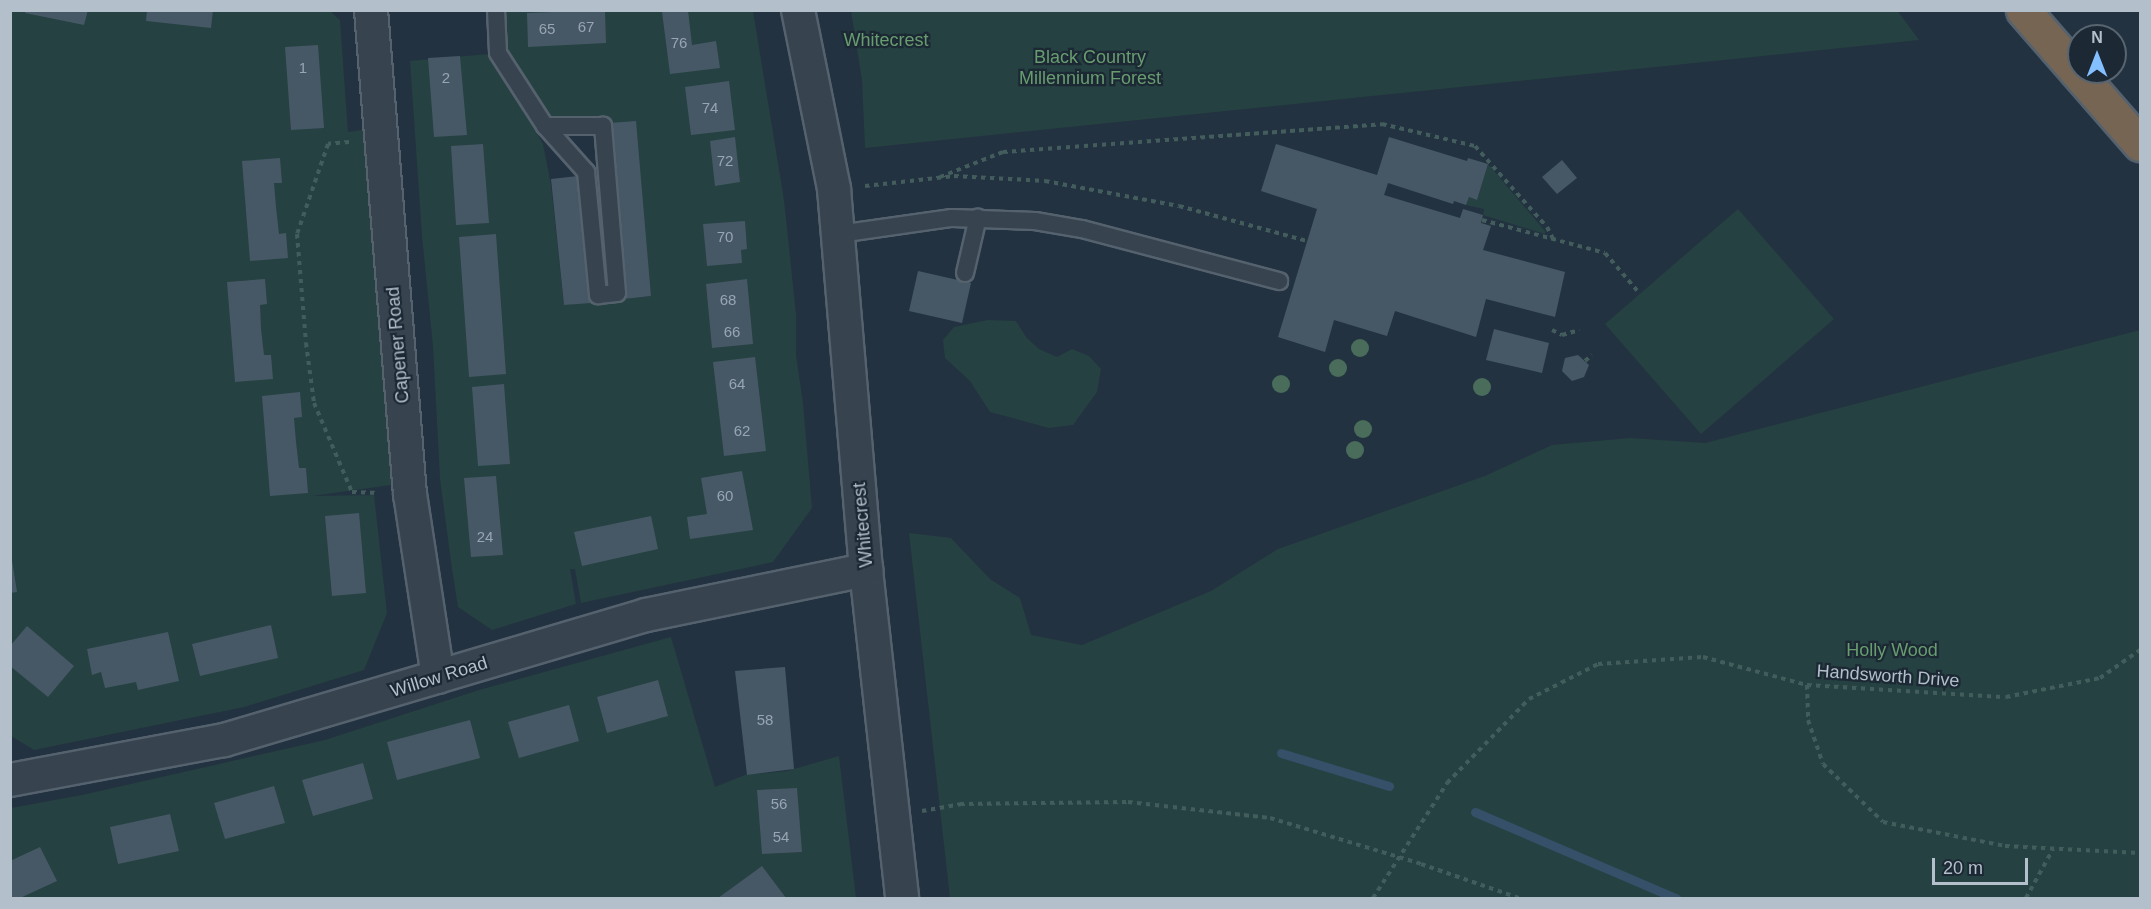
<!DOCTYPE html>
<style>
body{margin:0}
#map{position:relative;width:2151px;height:909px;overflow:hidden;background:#233240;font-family:Arial,sans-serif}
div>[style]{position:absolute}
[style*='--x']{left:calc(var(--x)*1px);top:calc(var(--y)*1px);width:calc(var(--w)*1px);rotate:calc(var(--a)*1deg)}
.green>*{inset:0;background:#254141}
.stream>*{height:9px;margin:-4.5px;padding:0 4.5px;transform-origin:4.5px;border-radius:4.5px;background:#355068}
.building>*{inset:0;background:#465866}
.path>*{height:4px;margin-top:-2px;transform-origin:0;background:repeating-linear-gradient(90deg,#435d5d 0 4.5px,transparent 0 9px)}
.roads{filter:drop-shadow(2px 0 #55626e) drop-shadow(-2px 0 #55626e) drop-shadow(0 2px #55626e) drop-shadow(0 -2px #55626e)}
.lane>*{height:16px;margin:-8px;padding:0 8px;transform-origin:8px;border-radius:8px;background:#374450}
.street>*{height:32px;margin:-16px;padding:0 16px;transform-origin:16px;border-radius:16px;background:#374450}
.highway>*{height:33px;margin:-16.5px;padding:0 16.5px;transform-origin:16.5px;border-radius:16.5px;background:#766553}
.trees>*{width:18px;height:18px;margin:-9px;border-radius:50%;background:#496d5a}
span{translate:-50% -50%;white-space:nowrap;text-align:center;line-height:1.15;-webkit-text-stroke:4.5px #1c2935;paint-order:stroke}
.number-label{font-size:15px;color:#98a5b2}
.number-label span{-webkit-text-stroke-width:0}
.park-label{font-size:18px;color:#689d6f}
.street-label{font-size:18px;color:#b3bfcb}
.frame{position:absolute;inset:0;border:12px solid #b3bfcb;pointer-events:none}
.north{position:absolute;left:2067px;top:24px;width:60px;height:60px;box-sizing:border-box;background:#1c2935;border:2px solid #586571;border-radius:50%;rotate:0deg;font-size:16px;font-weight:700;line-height:24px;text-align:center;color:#b3bfcb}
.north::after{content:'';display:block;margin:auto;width:21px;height:27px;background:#84c0ff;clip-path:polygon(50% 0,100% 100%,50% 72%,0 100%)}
.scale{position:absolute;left:1932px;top:858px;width:96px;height:27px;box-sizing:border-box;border:3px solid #b3bfcb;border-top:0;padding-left:8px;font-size:18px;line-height:21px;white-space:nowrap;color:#b3bfcb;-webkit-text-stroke:4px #1c2935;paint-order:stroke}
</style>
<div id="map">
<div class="green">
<div style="clip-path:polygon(329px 10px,340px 20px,348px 132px,370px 129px,398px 484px,312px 496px,374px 495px,387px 613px,364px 670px,244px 707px,34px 750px,11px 736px,10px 11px)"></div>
<div style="clip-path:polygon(1897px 10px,1919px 40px,865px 148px,862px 80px,851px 11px)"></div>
<div style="clip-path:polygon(503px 11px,753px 11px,784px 200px,796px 314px,796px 355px,803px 403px,812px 508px,773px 562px,581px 603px,575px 569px,570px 569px,576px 604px,492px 630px,458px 607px,452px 569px,440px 479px,433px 346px,422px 236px,410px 61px,489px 54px,517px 96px,543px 144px,551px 185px,564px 305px,651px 296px,609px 123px,549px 123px,506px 52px)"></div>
<div style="clip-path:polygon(1488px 164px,1545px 231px,1545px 234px,1483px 215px,1484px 209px,1466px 205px,1469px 197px,1477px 200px)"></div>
<div style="clip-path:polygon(1738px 209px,1834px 319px,1701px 434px,1605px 324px)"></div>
<div style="clip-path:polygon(988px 320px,1016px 321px,1026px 337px,1039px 349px,1057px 357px,1072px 349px,1089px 356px,1101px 369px,1097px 392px,1073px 425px,1049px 428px,990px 412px,970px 381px,945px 358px,943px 340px,954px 327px)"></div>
<div style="clip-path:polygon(2140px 330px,2140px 898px,950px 898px,909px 533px,951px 538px,990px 579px,1020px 598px,1031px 635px,1082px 645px,1211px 591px,1278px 549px,1485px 476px,1552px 445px,1630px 438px,1705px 443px)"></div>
<div style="clip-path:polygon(671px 637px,715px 787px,745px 775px,787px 771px,839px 756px,856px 898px,11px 898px,11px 808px,82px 795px,325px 740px,479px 690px)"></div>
</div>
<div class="stream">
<div style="--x:1281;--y:753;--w:113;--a:17"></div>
<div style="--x:1475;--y:812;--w:219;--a:23.2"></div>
</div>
<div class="building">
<div style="clip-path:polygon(26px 10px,88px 10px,84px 25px,25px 13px)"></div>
<div style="clip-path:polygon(147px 10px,213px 10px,211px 28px,146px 21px)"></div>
<div style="clip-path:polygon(605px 10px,606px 43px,528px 47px,527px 13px)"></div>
<div style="clip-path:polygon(688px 10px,692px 45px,716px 41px,720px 68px,670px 74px,662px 12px)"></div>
<div style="clip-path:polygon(318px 45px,324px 128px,291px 130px,285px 47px)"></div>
<div style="clip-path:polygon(460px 56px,467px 135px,434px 137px,428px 58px)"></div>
<div style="clip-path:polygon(729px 81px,735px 130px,691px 135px,685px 87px)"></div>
<div style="clip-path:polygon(636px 121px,651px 296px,624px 299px,609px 123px)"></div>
<div style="clip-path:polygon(735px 137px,740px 182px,715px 186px,710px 141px)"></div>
<div style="clip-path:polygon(1389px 137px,1467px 161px,1468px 158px,1488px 164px,1477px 200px,1469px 197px,1466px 205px,1454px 201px,1453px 204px,1388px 183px,1384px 195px,1460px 218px,1463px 209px,1483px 215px,1481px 223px,1491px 226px,1483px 250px,1565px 272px,1555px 317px,1486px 299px,1476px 337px,1395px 311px,1387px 336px,1334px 320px,1325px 352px,1278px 337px,1317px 209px,1261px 191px,1276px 144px,1377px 175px)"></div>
<div style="clip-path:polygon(483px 144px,489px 223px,456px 225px,451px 146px)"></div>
<div style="clip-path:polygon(280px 158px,282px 183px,274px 183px,276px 207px,279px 234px,286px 233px,288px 258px,250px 261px,242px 161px)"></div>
<div style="clip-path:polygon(1562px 160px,1577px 178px,1557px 194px,1542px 177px)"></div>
<div style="clip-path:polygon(578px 176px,591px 303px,564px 305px,551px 179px)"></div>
<div style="clip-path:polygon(745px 221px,747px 249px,741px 250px,742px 263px,707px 266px,703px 224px)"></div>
<div style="clip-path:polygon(496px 234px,506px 374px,469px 377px,459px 237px)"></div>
<div style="clip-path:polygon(918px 271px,971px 283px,962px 323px,909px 311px)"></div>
<div style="clip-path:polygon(265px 279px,267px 304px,260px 305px,261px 329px,264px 355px,271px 355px,273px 379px,235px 382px,227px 282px)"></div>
<div style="clip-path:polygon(747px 279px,753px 344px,712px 348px,706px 284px)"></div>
<div style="clip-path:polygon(1494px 329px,1549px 343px,1542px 373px,1486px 360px)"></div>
<div style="clip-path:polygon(1578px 355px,1589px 365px,1584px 377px,1572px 381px,1562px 371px,1565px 358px)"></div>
<div style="clip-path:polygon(755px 357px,766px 451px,724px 456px,713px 362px)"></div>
<div style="clip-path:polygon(504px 384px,510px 464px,478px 466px,472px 387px)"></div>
<div style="clip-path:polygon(300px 392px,302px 417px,294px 418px,296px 442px,299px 468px,306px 468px,308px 493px,270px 496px,262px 396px)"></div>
<div style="clip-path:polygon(742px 471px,753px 530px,690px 539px,687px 517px,707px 514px,701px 478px)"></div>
<div style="clip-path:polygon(496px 476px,503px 555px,471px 557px,464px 478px)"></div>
<div style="clip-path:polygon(359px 513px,366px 593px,332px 596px,325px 516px)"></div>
<div style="clip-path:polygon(651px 516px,658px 549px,582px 566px,574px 532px)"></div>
<div style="clip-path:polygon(10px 547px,17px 592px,10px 593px)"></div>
<div style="clip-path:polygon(271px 625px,278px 658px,200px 676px,192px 644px)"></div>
<div style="clip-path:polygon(27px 626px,74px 666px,48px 697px,10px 666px,10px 646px)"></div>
<div style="clip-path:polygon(168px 632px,179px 681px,138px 690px,136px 682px,105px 688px,101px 672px,92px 675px,87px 649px)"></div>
<div style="clip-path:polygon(785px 667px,794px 769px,747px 775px,735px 671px)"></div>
<div style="clip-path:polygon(658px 680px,668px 716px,607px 733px,597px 697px)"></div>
<div style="clip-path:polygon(569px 705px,579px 741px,519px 758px,508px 722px)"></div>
<div style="clip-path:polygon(470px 720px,480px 758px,397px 780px,387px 742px)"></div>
<div style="clip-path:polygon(363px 763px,373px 799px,313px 816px,302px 780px)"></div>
<div style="clip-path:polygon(274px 786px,285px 823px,225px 839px,214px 803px)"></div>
<div style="clip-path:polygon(797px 788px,802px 852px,762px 854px,757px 790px)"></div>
<div style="clip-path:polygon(170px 814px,179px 851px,118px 864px,110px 827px)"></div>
<div style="clip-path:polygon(40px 847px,57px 881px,20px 898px,10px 898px,10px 861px)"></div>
<div style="clip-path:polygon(762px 866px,786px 898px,718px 898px,736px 885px)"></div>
</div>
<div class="path">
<div style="--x:349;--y:142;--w:21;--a:175"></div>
<div style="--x:328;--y:144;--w:95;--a:109"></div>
<div style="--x:297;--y:234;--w:109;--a:85.3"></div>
<div style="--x:306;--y:343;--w:61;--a:82.4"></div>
<div style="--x:314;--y:403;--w:97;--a:66.9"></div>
<div style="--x:352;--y:492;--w:27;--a:2"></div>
<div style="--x:940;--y:177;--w:68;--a:-21.6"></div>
<div style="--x:1003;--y:152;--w:380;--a:-4.2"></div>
<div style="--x:1382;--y:124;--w:96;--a:13.3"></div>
<div style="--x:1475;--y:146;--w:108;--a:48.4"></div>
<div style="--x:1547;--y:227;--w:13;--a:63"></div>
<div style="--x:865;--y:186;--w:90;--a:-6.4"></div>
<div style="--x:954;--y:176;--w:91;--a:3.1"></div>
<div style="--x:1045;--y:181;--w:136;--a:10.6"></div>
<div style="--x:1179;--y:206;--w:133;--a:15.3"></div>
<div style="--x:1482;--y:220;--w:127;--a:15"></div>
<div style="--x:1605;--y:253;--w:54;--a:49.5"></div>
<div style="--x:1552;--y:330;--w:11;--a:27"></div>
<div style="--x:1562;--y:335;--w:18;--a:-16"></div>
<div style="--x:1585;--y:361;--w:9;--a:-41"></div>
<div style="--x:1807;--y:685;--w:35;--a:88"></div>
<div style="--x:1808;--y:720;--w:46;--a:71.2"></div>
<div style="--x:1823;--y:764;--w:83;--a:44"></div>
<div style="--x:1883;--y:822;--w:124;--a:11.1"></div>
<div style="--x:2005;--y:846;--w:135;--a:3"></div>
<div style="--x:922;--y:811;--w:39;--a:-10"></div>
<div style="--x:960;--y:804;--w:168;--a:-0.7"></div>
<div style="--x:1128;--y:802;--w:143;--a:6.4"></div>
<div style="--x:1270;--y:818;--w:158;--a:16.9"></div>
<div style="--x:1421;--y:864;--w:104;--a:19.1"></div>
<div style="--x:1373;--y:898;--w:137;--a:-57.2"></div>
<div style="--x:1447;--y:783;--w:117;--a:-45.7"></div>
<div style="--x:1529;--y:699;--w:77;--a:-26.9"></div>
<div style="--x:1598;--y:664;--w:105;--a:-3.8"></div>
<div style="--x:1703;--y:657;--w:108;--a:15.1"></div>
<div style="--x:1807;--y:685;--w:199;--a:3.5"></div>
<div style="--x:2006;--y:697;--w:96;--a:-11.4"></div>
<div style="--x:2100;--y:678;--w:49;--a:-35"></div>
<div style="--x:2026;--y:898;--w:56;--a:-61.1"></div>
</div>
<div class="roads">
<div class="lane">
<div style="--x:496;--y:10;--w:43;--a:87.3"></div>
<div style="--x:498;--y:53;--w:87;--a:57.2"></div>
<div style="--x:545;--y:126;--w:62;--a:48.3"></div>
<div style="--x:586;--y:172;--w:124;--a:84.4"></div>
<div style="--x:598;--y:295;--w:19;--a:-6"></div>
<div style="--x:617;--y:293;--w:168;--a:-94.8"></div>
<div style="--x:603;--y:126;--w:58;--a:180"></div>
<div style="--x:839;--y:234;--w:114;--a:-8.1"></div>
<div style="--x:952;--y:218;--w:83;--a:2.1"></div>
<div style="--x:1035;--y:221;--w:48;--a:9.7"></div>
<div style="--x:1082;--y:229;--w:204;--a:14.8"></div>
<div style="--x:965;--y:273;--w:57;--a:-76.9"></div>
</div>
<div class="street">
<div style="--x:371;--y:10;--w:486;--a:85.4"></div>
<div style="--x:410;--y:494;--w:185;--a:81.3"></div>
<div style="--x:798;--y:10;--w:183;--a:78.6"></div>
<div style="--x:834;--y:189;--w:382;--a:85.2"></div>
<div style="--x:866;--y:570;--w:330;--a:83.7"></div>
<div style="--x:10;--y:780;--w:218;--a:-10.6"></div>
<div style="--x:224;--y:740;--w:440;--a:-16.5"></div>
<div style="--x:646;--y:615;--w:225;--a:-11.6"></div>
</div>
<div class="highway">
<div style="--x:2023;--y:10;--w:178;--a:48.9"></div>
</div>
</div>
<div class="trees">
<div style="left:1360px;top:348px"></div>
<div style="left:1338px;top:368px"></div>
<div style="left:1281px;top:384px"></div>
<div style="left:1482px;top:387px"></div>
<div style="left:1363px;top:429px"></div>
<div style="left:1355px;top:450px"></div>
</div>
<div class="number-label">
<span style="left:586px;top:27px">67</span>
<span style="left:547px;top:29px">65</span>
<span style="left:679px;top:43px">76</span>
<span style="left:303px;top:68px">1</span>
<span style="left:446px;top:78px">2</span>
<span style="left:710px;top:108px">74</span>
<span style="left:725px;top:161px">72</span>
<span style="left:725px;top:237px">70</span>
<span style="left:728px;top:300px">68</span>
<span style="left:732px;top:332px">66</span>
<span style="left:737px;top:384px">64</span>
<span style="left:742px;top:431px">62</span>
<span style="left:725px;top:496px">60</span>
<span style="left:485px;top:537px">24</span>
<span style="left:765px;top:720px">58</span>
<span style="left:779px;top:804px">56</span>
<span style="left:781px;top:837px">54</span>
</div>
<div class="park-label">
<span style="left:886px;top:40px">Whitecrest</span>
<span style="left:1090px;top:68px">Black Country<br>Millennium Forest</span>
<span style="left:1892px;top:650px">Holly Wood</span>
</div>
<div class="street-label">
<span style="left:398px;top:345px;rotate:-95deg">Capener Road</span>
<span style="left:863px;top:525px;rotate:-95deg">Whitecrest</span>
<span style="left:1888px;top:676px;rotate:4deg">Handsworth Drive</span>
<span style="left:439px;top:677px;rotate:-17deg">Willow Road</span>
</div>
<div class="frame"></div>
<div class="north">N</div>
<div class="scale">20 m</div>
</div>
